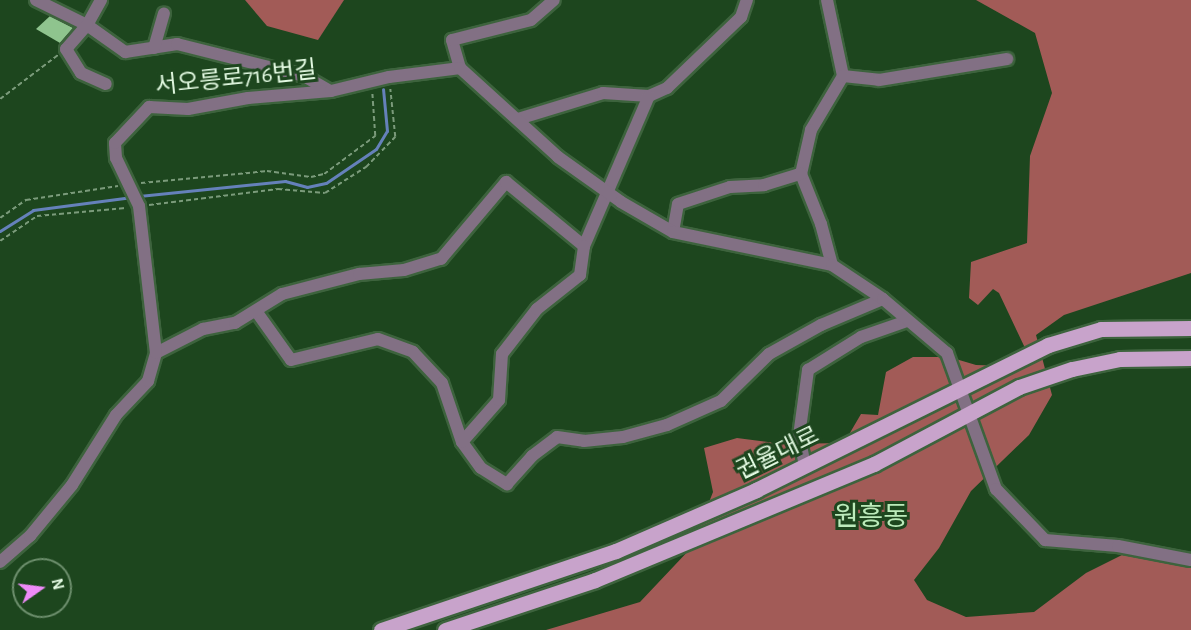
<!DOCTYPE html>
<meta charset="utf-8">
<style>
body{margin:0}
#map{position:relative;width:1191px;height:630px;overflow:hidden;background:#1d461e;font-family:"Alegreya Sans","Noto Sans KR",sans-serif}
div>[style]{position:absolute}
[style*='--x']{left:calc(var(--x)*1px);top:calc(var(--y)*1px);width:calc(var(--w)*1px);rotate:calc(var(--a)*1deg)}
.forest>*{inset:0;background:#a25b57}
.stream>*{height:3px;margin:-1.5px;padding:0 1.5px;transform-origin:1.5px;border-radius:1.5px;background:#6581ba}
.building>*{inset:0;background:#8fc48e}
.path>*{height:1.5px;margin-top:-0.75px;transform-origin:0;background:repeating-linear-gradient(90deg,#7b9b7b 0 4.5px,transparent 0 7.5px)}
.roads{filter:drop-shadow(2px 0 #3d633d) drop-shadow(-2px 0 #3d633d) drop-shadow(0 2px #3d633d) drop-shadow(0 -2px #3d633d)}
.minor>*{height:12px;margin:-6px;padding:0 6px;transform-origin:6px;border-radius:6px;background:#827084}
.major>*{height:15px;margin:-7.5px;padding:0 7.5px;transform-origin:7.5px;border-radius:7.5px;background:#c8a3cb}
span{translate:-50% -50%;white-space:nowrap;text-align:center;line-height:1.15;-webkit-text-stroke:6px #1d461e;paint-order:stroke}
.street-label{font-size:24px;color:#e2f9e1}
.quarter-label{font-size:27px;color:#bcebbb}
.north{position:absolute;left:12px;top:558px;width:60px;height:60px;box-sizing:border-box;background:#1d461e;border:2px solid #6c8e6c;border-radius:50%;rotate:76deg;font-size:16px;font-weight:700;line-height:24px;text-align:center;color:#e2f9e1}
.north::after{content:'';display:block;margin:auto;width:21px;height:27px;background:#ee8bf8;clip-path:polygon(50% 0,100% 100%,50% 72%,0 100%)}
</style>
<div id="map">
<div class="forest">
<div style="clip-path:polygon(245px 0,344px 0,318px 40px,267px 26px)"></div>
<div style="clip-path:polygon(976px 0,1191px 0,1191px 273px,1064px 315px,1036px 335px,1052px 395px,1029px 435px,971px 491px,939px 548px,914px 580px,927px 600px,966px 617px,1034px 612px,1086px 573px,1122px 555px,1191px 561px,1191px 630px,546px 630px,640px 602px,691px 548px,713px 492px,704px 448px,737px 438px,784px 444px,844px 443px,861px 414px,878px 415px,886px 372px,913px 357px,949px 357px,976px 365px,1008px 366px,1020px 359px,1025px 348px,999px 293px,993px 289px,978px 305px,969px 298px,971px 262px,1027px 243px,1030px 156px,1052px 93px,1035px 33px)"></div>
</div>
<div class="stream">
<div style="--x:139;--y:196;--w:147;--a:-5.9"></div>
<div style="--x:285;--y:181;--w:23;--a:15"></div>
<div style="--x:307;--y:187;--w:19;--a:-12"></div>
<div style="--x:326;--y:183;--w:60;--a:-34.2"></div>
<div style="--x:376;--y:149;--w:21;--a:-59"></div>
<div style="--x:387;--y:131;--w:42;--a:-95.4"></div>
<div style="--x:0;--y:231;--w:39;--a:-32"></div>
<div style="--x:33;--y:210;--w:100;--a:-7.5"></div>
</div>
<div class="building">
<div style="clip-path:polygon(50px 16px,73px 28px,60px 43px,36px 29px)"></div>
</div>
<div class="path">
<div style="--x:0;--y:99;--w:73;--a:-37.2"></div>
<div style="--x:141;--y:183;--w:127;--a:-5.4"></div>
<div style="--x:267;--y:171;--w:44;--a:7.8"></div>
<div style="--x:311;--y:177;--w:13;--a:-13"></div>
<div style="--x:324;--y:174;--w:64;--a:-36.7"></div>
<div style="--x:375;--y:136;--w:44;--a:-93.9"></div>
<div style="--x:149;--y:205;--w:130;--a:-7.1"></div>
<div style="--x:278;--y:189;--w:47;--a:4.9"></div>
<div style="--x:325;--y:193;--w:49;--a:-32.4"></div>
<div style="--x:366;--y:167;--w:42;--a:-46"></div>
<div style="--x:395;--y:137;--w:48;--a:-95.9"></div>
<div style="--x:0;--y:218;--w:32;--a:-35"></div>
<div style="--x:26;--y:200;--w:93;--a:-8.7"></div>
<div style="--x:0;--y:241;--w:45;--a:-34"></div>
<div style="--x:37;--y:216;--w:89;--a:-5.1"></div>
</div>
<div class="roads">
<div class="minor">
<div style="--x:36;--y:0;--w:57;--a:26.1"></div>
<div style="--x:87;--y:25;--w:47;--a:35.4"></div>
<div style="--x:125;--y:52;--w:53;--a:-8.7"></div>
<div style="--x:177;--y:44;--w:131;--a:14.1"></div>
<div style="--x:304;--y:76;--w:30;--a:30"></div>
<div style="--x:101;--y:0;--w:29;--a:119"></div>
<div style="--x:87;--y:25;--w:32;--a:131"></div>
<div style="--x:66;--y:49;--w:28;--a:58"></div>
<div style="--x:81;--y:73;--w:27;--a:24"></div>
<div style="--x:827;--y:0;--w:78;--a:78.1"></div>
<div style="--x:843;--y:76;--w:63;--a:120.7"></div>
<div style="--x:811;--y:130;--w:45;--a:102.8"></div>
<div style="--x:801;--y:174;--w:54;--a:68.2"></div>
<div style="--x:821;--y:224;--w:42;--a:75"></div>
<div style="--x:154;--y:48;--w:36;--a:-74"></div>
<div style="--x:460;--y:68;--w:29;--a:-106"></div>
<div style="--x:452;--y:40;--w:81;--a:-14.2"></div>
<div style="--x:531;--y:20;--w:30;--a:-41"></div>
<div style="--x:843;--y:76;--w:36;--a:6"></div>
<div style="--x:879;--y:80;--w:130;--a:-9.3"></div>
<div style="--x:518;--y:119;--w:89;--a:-17"></div>
<div style="--x:603;--y:93;--w:46;--a:3.7"></div>
<div style="--x:649;--y:96;--w:20;--a:-24"></div>
<div style="--x:667;--y:88;--w:103;--a:-43.8"></div>
<div style="--x:741;--y:17;--w:18;--a:-71"></div>
<div style="--x:673;--y:232;--w:28;--a:-80"></div>
<div style="--x:678;--y:204;--w:55;--a:-18.1"></div>
<div style="--x:730;--y:187;--w:34;--a:-3"></div>
<div style="--x:764;--y:185;--w:39;--a:-17"></div>
<div style="--x:256;--y:311;--w:60;--a:54.5"></div>
<div style="--x:291;--y:360;--w:89;--a:-13.6"></div>
<div style="--x:378;--y:339;--w:37;--a:20"></div>
<div style="--x:413;--y:352;--w:42;--a:46.9"></div>
<div style="--x:442;--y:383;--w:62;--a:71.3"></div>
<div style="--x:462;--y:442;--w:32;--a:54"></div>
<div style="--x:481;--y:468;--w:31;--a:32"></div>
<div style="--x:507;--y:484;--w:38;--a:-48"></div>
<div style="--x:532;--y:456;--w:31;--a:-37"></div>
<div style="--x:557;--y:437;--w:27;--a:8"></div>
<div style="--x:584;--y:441;--w:39;--a:-6"></div>
<div style="--x:623;--y:437;--w:46;--a:-15.3"></div>
<div style="--x:667;--y:425;--w:59;--a:-24"></div>
<div style="--x:721;--y:401;--w:67;--a:-44.4"></div>
<div style="--x:769;--y:354;--w:60;--a:-29.1"></div>
<div style="--x:821;--y:325;--w:67;--a:-22.8"></div>
<div style="--x:156;--y:353;--w:53;--a:-27.1"></div>
<div style="--x:203;--y:329;--w:33;--a:-11"></div>
<div style="--x:235;--y:323;--w:55;--a:-31.7"></div>
<div style="--x:282;--y:294;--w:80;--a:-14.6"></div>
<div style="--x:359;--y:274;--w:45;--a:-5.1"></div>
<div style="--x:404;--y:270;--w:39;--a:-17"></div>
<div style="--x:441;--y:259;--w:101;--a:-49.8"></div>
<div style="--x:506;--y:182;--w:101;--a:39.4"></div>
<div style="--x:584;--y:246;--w:163;--a:-66.6"></div>
<div style="--x:462;--y:442;--w:56;--a:-48.6"></div>
<div style="--x:499;--y:400;--w:46;--a:-86.3"></div>
<div style="--x:502;--y:354;--w:57;--a:-52.1"></div>
<div style="--x:537;--y:309;--w:55;--a:-38.3"></div>
<div style="--x:580;--y:275;--w:29;--a:-82"></div>
<div style="--x:805;--y:466;--w:31;--a:-101"></div>
<div style="--x:799;--y:436;--w:67;--a:-82.2"></div>
<div style="--x:808;--y:370;--w:62;--a:-31.9"></div>
<div style="--x:861;--y:337;--w:49;--a:-19.2"></div>
<div style="--x:0;--y:562;--w:40;--a:-41"></div>
<div style="--x:30;--y:536;--w:66;--a:-50.5"></div>
<div style="--x:72;--y:485;--w:83;--a:-57.8"></div>
<div style="--x:116;--y:415;--w:47;--a:-46.7"></div>
<div style="--x:148;--y:381;--w:29;--a:-74"></div>
<div style="--x:156;--y:353;--w:148;--a:-96.6"></div>
<div style="--x:139;--y:206;--w:53;--a:-115.6"></div>
<div style="--x:116;--y:158;--w:15;--a:-94"></div>
<div style="--x:115;--y:143;--w:50;--a:-46.6"></div>
<div style="--x:149;--y:107;--w:39;--a:3"></div>
<div style="--x:188;--y:109;--w:61;--a:-10.4"></div>
<div style="--x:248;--y:98;--w:83;--a:-4.8"></div>
<div style="--x:331;--y:91;--w:60;--a:-13.6"></div>
<div style="--x:389;--y:77;--w:72;--a:-7.2"></div>
<div style="--x:460;--y:68;--w:132;--a:42.2"></div>
<div style="--x:558;--y:157;--w:77;--a:35.5"></div>
<div style="--x:621;--y:202;--w:60;--a:30"></div>
<div style="--x:673;--y:232;--w:162;--a:11.7"></div>
<div style="--x:832;--y:265;--w:61;--a:33.7"></div>
<div style="--x:883;--y:299;--w:84;--a:40.2"></div>
<div style="--x:947;--y:353;--w:145;--a:70.2"></div>
<div style="--x:996;--y:489;--w:71;--a:46.1"></div>
<div style="--x:1045;--y:540;--w:73;--a:4.7"></div>
<div style="--x:1118;--y:546;--w:74;--a:10.9"></div>
</div>
<div class="major">
<div style="--x:381;--y:630;--w:248;--a:-18.6"></div>
<div style="--x:616;--y:551;--w:153;--a:-23.5"></div>
<div style="--x:756;--y:490;--w:326;--a:-26.4"></div>
<div style="--x:1048;--y:345;--w:55;--a:-16.8"></div>
<div style="--x:1101;--y:329;--w:90;--a:-0.6"></div>
<div style="--x:445;--y:630;--w:158;--a:-18.4"></div>
<div style="--x:595;--y:580;--w:302;--a:-22.6"></div>
<div style="--x:874;--y:464;--w:164;--a:-28"></div>
<div style="--x:1019;--y:387;--w:56;--a:-18.8"></div>
<div style="--x:1072;--y:369;--w:49;--a:-11.8"></div>
<div style="--x:1120;--y:359;--w:71;--a:-0.8"></div>
</div>
</div>
<div class="street-label">
<span style="left:236px;top:79px;rotate:-6deg">서오릉로716번길</span>
<span style="left:778px;top:454px;rotate:-26deg">권율대로</span>
</div>
<div class="quarter-label">
<span style="left:871px;top:517px">원흥동</span>
</div>
<div class="north">N</div>
</div>
